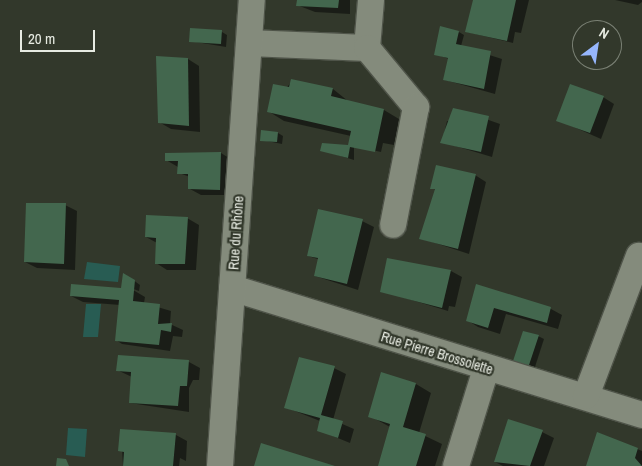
<!DOCTYPE html>
<meta charset="utf-8">
<style>
body{margin:0}
#map{position:relative;width:642px;height:466px;overflow:hidden;background:#32382b;font-family:"Archivo Narrow",sans-serif}
div>[style]{position:absolute}
[style*='--x']{left:calc(var(--x)*1px);top:calc(var(--y)*1px);width:calc(var(--w)*1px);rotate:calc(var(--a)*1deg)}
.water>*{inset:0;background:#285c53}
.shadow>*{inset:0;background:#0007}
.building>*{inset:0;background:#43674e}
.roads{filter:drop-shadow(1px 0 #4f5449) drop-shadow(-1px 0 #4f5449) drop-shadow(0 1px #4f5449) drop-shadow(0 -1px #4f5449)}
.minor>*{height:26px;margin:-13px;padding:0 13px;transform-origin:13px;border-radius:13px;background:#848b7c}
span{translate:-50% -50%;white-space:nowrap;text-align:center;line-height:1.15;-webkit-text-stroke:4.5px #32382b;paint-order:stroke}
.street-label{font-size:14px;color:#e7ebe2}
.north{position:absolute;left:572px;top:20px;width:50px;height:50px;box-sizing:border-box;background:#32382b;border:1px solid #7a8074;border-radius:50%;rotate:31deg;font-size:14px;font-weight:700;line-height:20px;text-align:center;color:#e7ebe2}
.north::after{content:'';display:block;margin:auto;width:18px;height:22px;background:#96b6fd;clip-path:polygon(50% 0,100% 100%,50% 72%,0 100%)}
.scale{position:absolute;left:20px;top:30px;width:75px;height:22px;box-sizing:border-box;border:2px solid #e7ebe2;border-top:0;padding-left:6px;font-size:15px;line-height:18px;white-space:nowrap;color:#e7ebe2;-webkit-text-stroke:4px #32382b;paint-order:stroke}
</style>
<div id="map">
<div class="water">
<div style="clip-path:polygon(87px 262px,120px 266px,118px 282px,84px 279px)"></div>
<div style="clip-path:polygon(86px 304px,101px 304px,98px 337px,83px 337px)"></div>
<div style="clip-path:polygon(68px 428px,87px 429px,85px 457px,66px 455px)"></div>
</div>
<div class="shadow">
<div style="clip-path:polygon(298px 0,350px 0,350px 14px,315px 12px,297px 5px)"></div>
<div style="clip-path:polygon(474px 0,529px 0,521px 33px,515px 32px,513px 43px,467px 32px)"></div>
<div style="clip-path:polygon(615px 0,642px 0,642px 2px,638px 5px)"></div>
<div style="clip-path:polygon(222px 32px,227px 35px,226px 47px,190px 41px)"></div>
<div style="clip-path:polygon(459px 32px,464px 35px,461px 46px,502px 59px,495px 94px,445px 80px,449px 59px,436px 54px)"></div>
<div style="clip-path:polygon(188px 59px,199px 66px,200px 132px,171px 129px,159px 122px)"></div>
<div style="clip-path:polygon(292px 81px,333px 89px,348px 101px,384px 110px,399px 119px,394px 145px,383px 143px,381px 152px,354px 146px,354px 160px,321px 150px,349px 146px,351px 136px,284px 121px,268px 111px)"></div>
<div style="clip-path:polygon(603px 97px,614px 104px,601px 139px,558px 120px)"></div>
<div style="clip-path:polygon(466px 112px,500px 124px,492px 157px,442px 142px,447px 121px,456px 123px)"></div>
<div style="clip-path:polygon(278px 133px,283px 136px,282px 144px,262px 140px)"></div>
<div style="clip-path:polygon(221px 153px,232px 160px,231px 195px,201px 195px,190px 189px,190px 177px,179px 173px,178px 167px,166px 160px)"></div>
<div style="clip-path:polygon(475px 175px,486px 182px,469px 254px,420px 238px,436px 190px,432px 188px)"></div>
<div style="clip-path:polygon(65px 205px,77px 211px,75px 270px,37px 268px,25px 262px)"></div>
<div style="clip-path:polygon(187px 218px,199px 225px,196px 270px,167px 270px,156px 263px,157px 243px,146px 237px)"></div>
<div style="clip-path:polygon(362px 221px,374px 227px,358px 290px,315px 276px,321px 260px,308px 256px)"></div>
<div style="clip-path:polygon(388px 259px,451px 271px,462px 277px,455px 307px,449px 306px,448px 311px,382px 291px)"></div>
<div style="clip-path:polygon(129px 277px,140px 285px,139px 291px,128px 287px,145px 297px,144px 303px,171px 311px,170px 324px,183px 330px,182px 337px,173px 336px,170px 351px,122px 344px,116px 340px,120px 305px,83px 302px,71px 296px,127px 290px)"></div>
<div style="clip-path:polygon(477px 286px,551px 309px,562px 315px,558px 329px,506px 314px,500px 334px,478px 327px,467px 320px)"></div>
<div style="clip-path:polygon(538px 336px,544px 339px,534px 370px,520px 367px)"></div>
<div style="clip-path:polygon(119px 356px,189px 362px,200px 368px,199px 380px,193px 380px,189px 388px,189px 412px,130px 403px,132px 377px,117px 370px)"></div>
<div style="clip-path:polygon(334px 368px,346px 374px,333px 420px,354px 429px,350px 443px,318px 430px,320px 421px,285px 407px)"></div>
<div style="clip-path:polygon(416px 384px,431px 393px,419px 433px,442px 444px,435px 466px,379px 466px,390px 427px,370px 416px)"></div>
<div style="clip-path:polygon(121px 430px,176px 435px,187px 441px,186px 461px,180px 458px,179px 466px,123px 466px)"></div>
<div style="clip-path:polygon(542px 432px,554px 438px,544px 466px,503px 466px,495px 462px)"></div>
<div style="clip-path:polygon(598px 433px,642px 451px,642px 466px,587px 466px)"></div>
</div>
<div class="building">
<div style="clip-path:polygon(297px 0,339px 0,338px 8px,296px 6px)"></div>
<div style="clip-path:polygon(473px 0,516px 0,507px 41px,465px 32px)"></div>
<div style="clip-path:polygon(440px 26px,459px 31px,456px 44px,491px 51px,484px 89px,443px 80px,448px 58px,434px 55px)"></div>
<div style="clip-path:polygon(190px 28px,222px 30px,221px 44px,189px 42px)"></div>
<div style="clip-path:polygon(156px 56px,188px 58px,189px 126px,158px 123px)"></div>
<div style="clip-path:polygon(291px 79px,333px 88px,331px 96px,384px 109px,375px 152px,350px 147px,348px 158px,320px 151px,322px 143px,348px 145px,351px 131px,267px 112px,273px 84px,289px 87px)"></div>
<div style="clip-path:polygon(570px 84px,604px 96px,590px 133px,556px 121px)"></div>
<div style="clip-path:polygon(453px 108px,489px 116px,481px 152px,440px 143px)"></div>
<div style="clip-path:polygon(261px 130px,278px 132px,277px 142px,260px 141px)"></div>
<div style="clip-path:polygon(221px 152px,220px 190px,188px 189px,188px 174px,177px 174px,178px 161px,165px 161px,165px 153px)"></div>
<div style="clip-path:polygon(436px 165px,476px 174px,458px 249px,419px 239px,435px 189px,430px 189px)"></div>
<div style="clip-path:polygon(26px 203px,66px 203px,64px 264px,24px 262px)"></div>
<div style="clip-path:polygon(318px 209px,363px 219px,347px 284px,314px 276px,318px 258px,307px 256px)"></div>
<div style="clip-path:polygon(146px 215px,188px 217px,185px 264px,155px 264px,156px 238px,145px 237px)"></div>
<div style="clip-path:polygon(387px 258px,451px 270px,442px 308px,380px 292px)"></div>
<div style="clip-path:polygon(123px 273px,135px 280px,133px 301px,160px 304px,158px 324px,172px 323px,171px 332px,161px 330px,159px 345px,115px 341px,119px 300px,70px 296px,71px 284px,121px 288px)"></div>
<div style="clip-path:polygon(476px 284px,551px 307px,547px 323px,494px 308px,488px 328px,466px 321px)"></div>
<div style="clip-path:polygon(523px 331px,539px 335px,528px 368px,512px 364px)"></div>
<div style="clip-path:polygon(118px 355px,189px 360px,187px 386px,180px 386px,178px 406px,129px 403px,131px 372px,116px 371px)"></div>
<div style="clip-path:polygon(299px 357px,335px 366px,321px 415px,343px 421px,338px 438px,317px 431px,320px 418px,284px 408px)"></div>
<div style="clip-path:polygon(381px 372px,416px 383px,403px 427px,426px 434px,416px 466px,378px 466px,390px 424px,368px 417px)"></div>
<div style="clip-path:polygon(508px 419px,543px 430px,530px 466px,494px 462px)"></div>
<div style="clip-path:polygon(120px 429px,176px 433px,173px 466px,123px 466px,124px 452px,118px 451px)"></div>
<div style="clip-path:polygon(597px 432px,638px 448px,635px 458px,642px 466px,586px 466px)"></div>
<div style="clip-path:polygon(261px 443px,335px 466px,254px 466px)"></div>
<div style="clip-path:polygon(57px 458px,66px 459px,69px 466px,56px 466px)"></div>
</div>
<div class="roads">
<div class="minor">
<div style="--x:249;--y:43;--w:118;--a:2.4"></div>
<div style="--x:367;--y:48;--w:48;--a:-85.2"></div>
<div style="--x:367;--y:48;--w:77;--a:50.3"></div>
<div style="--x:416;--y:107;--w:120;--a:101"></div>
<div style="--x:232;--y:288;--w:429;--a:17.2"></div>
<div style="--x:586;--y:396;--w:150;--a:-69.3"></div>
<div style="--x:220;--y:466;--w:467;--a:-86.1"></div>
<div style="--x:456;--y:466;--w:102;--a:-72.8"></div>
</div>
</div>
<div class="street-label">
<span style="left:236px;top:233px;rotate:-86deg">Rue du Rhône</span>
<span style="left:437px;top:353px;rotate:17deg">Rue Pierre Brossolette</span>
</div>
<div class="north">N</div>
<div class="scale">20 m</div>
</div>
